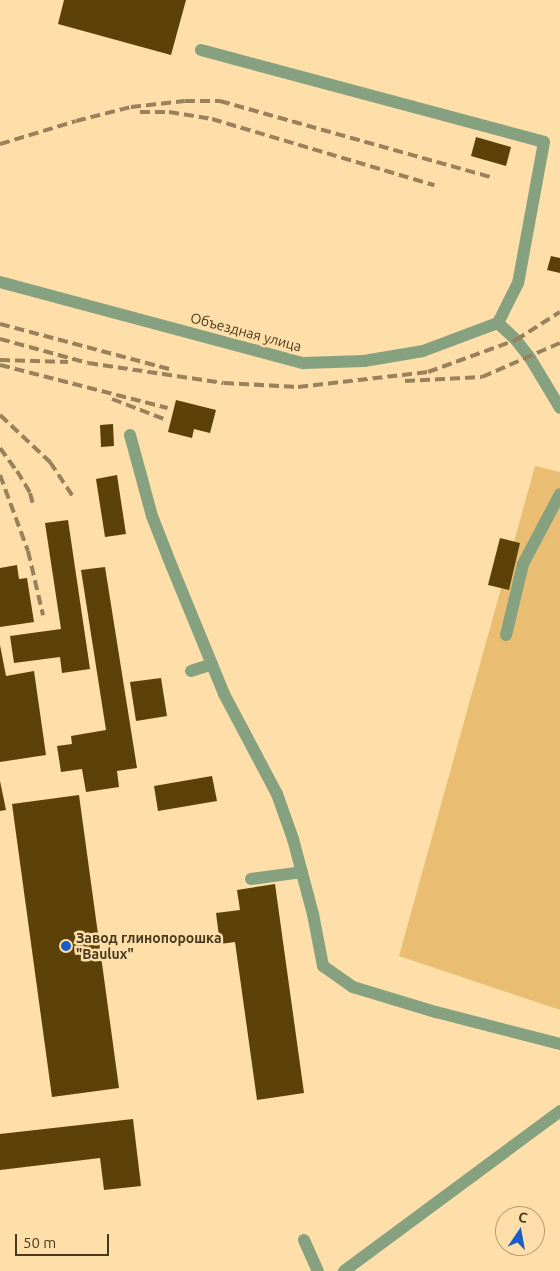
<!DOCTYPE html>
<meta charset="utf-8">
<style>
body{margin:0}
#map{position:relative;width:560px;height:1271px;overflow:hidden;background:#fedea9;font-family:Ubuntu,sans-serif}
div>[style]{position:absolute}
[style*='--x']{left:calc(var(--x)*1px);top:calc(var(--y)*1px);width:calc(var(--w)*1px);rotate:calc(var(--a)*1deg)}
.green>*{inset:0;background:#eabe72}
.building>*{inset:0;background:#5c4109}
.minor>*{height:12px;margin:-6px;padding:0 6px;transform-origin:6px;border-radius:6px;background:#85a17f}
.rail>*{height:4px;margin-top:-2px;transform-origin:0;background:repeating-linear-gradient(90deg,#99825b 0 10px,transparent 0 15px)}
.dots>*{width:14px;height:14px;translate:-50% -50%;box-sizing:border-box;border:2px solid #fedea9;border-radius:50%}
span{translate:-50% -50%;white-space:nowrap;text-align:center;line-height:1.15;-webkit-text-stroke:5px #fedea9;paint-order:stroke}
.street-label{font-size:14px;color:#48381c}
.poi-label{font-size:14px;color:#48381c;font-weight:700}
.left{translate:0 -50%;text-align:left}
.north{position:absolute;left:495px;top:1206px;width:50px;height:50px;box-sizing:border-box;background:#fedea9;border:1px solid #b59c71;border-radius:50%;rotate:12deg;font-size:14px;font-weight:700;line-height:20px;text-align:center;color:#48381c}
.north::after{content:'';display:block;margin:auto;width:18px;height:22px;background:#185ec9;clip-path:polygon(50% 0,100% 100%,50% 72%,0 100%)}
.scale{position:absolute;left:15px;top:1234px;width:94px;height:22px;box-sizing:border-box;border:2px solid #48381c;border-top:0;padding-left:6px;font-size:15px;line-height:18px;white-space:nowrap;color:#48381c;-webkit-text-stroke:4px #fedea9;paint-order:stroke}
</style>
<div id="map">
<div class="green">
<div style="clip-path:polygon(535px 466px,560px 472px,560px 1010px,399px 956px)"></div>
</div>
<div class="building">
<div style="clip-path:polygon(64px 0,186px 0,171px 55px,58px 24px)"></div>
<div style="clip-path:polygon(476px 137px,511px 147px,506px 166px,471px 156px)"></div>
<div style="clip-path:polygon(551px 256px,560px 258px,560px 273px,547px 270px)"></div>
<div style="clip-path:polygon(176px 400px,216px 410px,210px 433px,194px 429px,192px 438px,168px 432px)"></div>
<div style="clip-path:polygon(113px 424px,114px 446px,101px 447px,100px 425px)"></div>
<div style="clip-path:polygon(117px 475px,126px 534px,105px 537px,96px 479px)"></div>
<div style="clip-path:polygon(68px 520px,90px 669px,62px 673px,60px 657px,14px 663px,10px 636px,61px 629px,45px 523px)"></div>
<div style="clip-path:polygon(500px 538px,520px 543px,509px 590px,488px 585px)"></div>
<div style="clip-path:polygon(17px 565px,19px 579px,27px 578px,34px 622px,0 627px,0 568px)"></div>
<div style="clip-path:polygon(105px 567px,137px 768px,117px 771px,119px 787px,86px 792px,82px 769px,61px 772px,57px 746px,72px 744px,71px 736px,106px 730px,81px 570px)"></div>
<div style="clip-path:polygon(0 645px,6px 676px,34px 671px,46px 755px,0 762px)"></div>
<div style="clip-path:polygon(161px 678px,167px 716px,136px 721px,130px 682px)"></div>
<div style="clip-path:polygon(212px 776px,217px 801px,158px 811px,154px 786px)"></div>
<div style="clip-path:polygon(0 781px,6px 810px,0 811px)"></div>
<div style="clip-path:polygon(79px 795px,119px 1088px,52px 1097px,12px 804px)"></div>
<div style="clip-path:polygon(275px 884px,304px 1093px,257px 1100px,235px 942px,220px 944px,216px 913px,240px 910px,237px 890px)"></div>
<div style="clip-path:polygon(133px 1119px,141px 1186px,104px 1190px,100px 1158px,0 1170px,0 1134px)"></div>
</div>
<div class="minor">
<div style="--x:201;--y:50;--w:355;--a:15"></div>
<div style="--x:544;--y:142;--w:143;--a:100.4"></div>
<div style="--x:518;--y:283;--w:45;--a:116.6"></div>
<div style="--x:0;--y:282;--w:314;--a:15"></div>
<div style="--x:303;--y:363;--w:61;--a:-1.9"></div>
<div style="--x:364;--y:361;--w:60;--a:-9.6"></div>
<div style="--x:423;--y:351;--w:80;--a:-20.5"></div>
<div style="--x:498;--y:323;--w:25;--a:43"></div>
<div style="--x:516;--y:340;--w:23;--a:52"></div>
<div style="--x:530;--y:358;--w:58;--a:59"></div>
<div style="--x:130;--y:435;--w:84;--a:74.8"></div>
<div style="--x:152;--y:516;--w:55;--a:68.6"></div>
<div style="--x:172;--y:567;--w:137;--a:67.7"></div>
<div style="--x:224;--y:694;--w:113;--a:62.1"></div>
<div style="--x:277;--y:794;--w:48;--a:70.4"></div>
<div style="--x:293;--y:839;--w:78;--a:75.1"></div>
<div style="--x:313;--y:914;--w:53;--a:79.1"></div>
<div style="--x:323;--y:966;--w:37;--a:35"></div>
<div style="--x:353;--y:987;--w:87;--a:16.8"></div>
<div style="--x:436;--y:1012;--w:128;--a:14.5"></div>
<div style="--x:506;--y:635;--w:73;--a:-76.5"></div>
<div style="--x:523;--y:564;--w:79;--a:-62.1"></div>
<div style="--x:191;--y:671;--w:22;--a:-18"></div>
<div style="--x:251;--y:879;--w:51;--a:-7.8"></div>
<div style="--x:304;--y:1240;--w:34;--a:66"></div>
<div style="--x:344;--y:1271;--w:269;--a:-36.5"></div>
</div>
<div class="rail">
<div style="--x:140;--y:112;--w:29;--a:0"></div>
<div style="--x:169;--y:112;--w:44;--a:9.2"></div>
<div style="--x:212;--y:119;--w:232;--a:16.6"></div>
<div style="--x:0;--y:144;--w:79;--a:-16.8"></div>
<div style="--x:76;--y:121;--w:57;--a:-14.3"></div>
<div style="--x:131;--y:107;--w:54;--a:-6.3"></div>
<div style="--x:185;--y:101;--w:35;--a:0"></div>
<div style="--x:220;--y:101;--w:285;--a:15.7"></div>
<div style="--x:0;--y:324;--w:175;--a:14.9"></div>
<div style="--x:0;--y:339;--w:91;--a:15.3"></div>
<div style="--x:88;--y:363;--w:137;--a:8.4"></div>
<div style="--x:224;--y:383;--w:74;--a:3.1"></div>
<div style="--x:298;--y:387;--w:131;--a:-6.6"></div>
<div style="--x:428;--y:372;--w:94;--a:-20"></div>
<div style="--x:516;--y:340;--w:52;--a:-32.5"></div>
<div style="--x:0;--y:360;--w:68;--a:1.7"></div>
<div style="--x:0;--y:365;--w:173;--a:14.4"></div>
<div style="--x:405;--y:381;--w:77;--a:-3"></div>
<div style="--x:482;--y:377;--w:85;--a:-23.6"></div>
<div style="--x:112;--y:399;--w:56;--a:21"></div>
<div style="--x:0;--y:415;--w:69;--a:43.2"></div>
<div style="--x:50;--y:462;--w:43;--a:56.3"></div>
<div style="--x:0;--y:448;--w:29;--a:54"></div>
<div style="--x:17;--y:471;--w:26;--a:59"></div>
<div style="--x:30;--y:493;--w:11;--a:75"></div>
<div style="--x:0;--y:475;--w:81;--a:69.8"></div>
<div style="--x:28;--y:551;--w:66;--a:76.8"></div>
</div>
<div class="dots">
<div style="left:66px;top:946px;background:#185ec9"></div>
</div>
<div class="street-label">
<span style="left:246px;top:332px;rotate:15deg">Объездная улица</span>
</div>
<div class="poi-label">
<span class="left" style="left:76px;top:946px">Завод глинопорошка<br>"Baulux"</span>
</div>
<div class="north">С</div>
<div class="scale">50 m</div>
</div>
